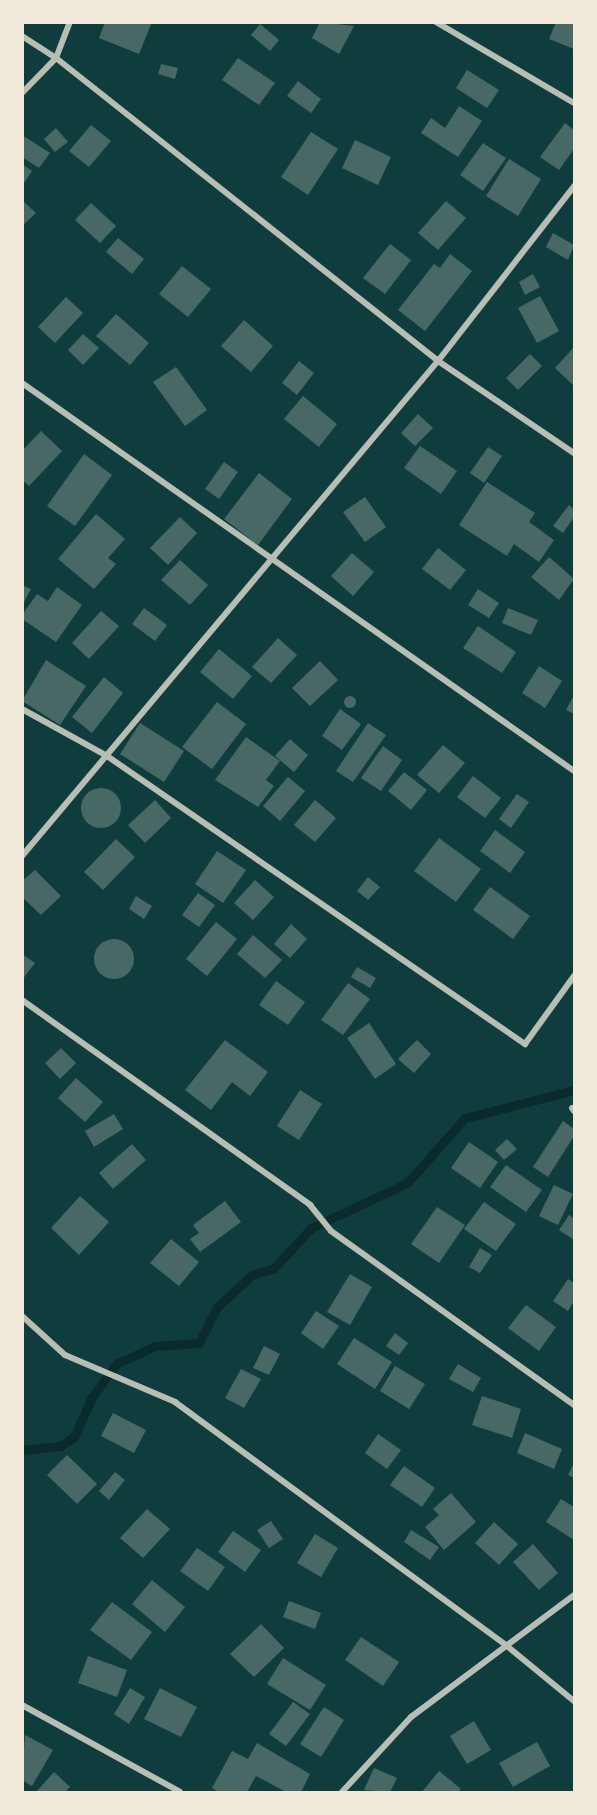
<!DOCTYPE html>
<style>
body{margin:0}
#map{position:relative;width:597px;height:1815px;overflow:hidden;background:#0f3d3e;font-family:Georgia,serif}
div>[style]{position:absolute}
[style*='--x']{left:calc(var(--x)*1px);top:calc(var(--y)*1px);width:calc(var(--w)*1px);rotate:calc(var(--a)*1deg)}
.stream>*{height:9px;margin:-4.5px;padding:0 4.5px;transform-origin:4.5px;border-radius:4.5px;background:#0a2a2b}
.building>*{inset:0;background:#486865}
.round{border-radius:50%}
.minor>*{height:6px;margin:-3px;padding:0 3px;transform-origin:3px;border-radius:3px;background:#b8beb3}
span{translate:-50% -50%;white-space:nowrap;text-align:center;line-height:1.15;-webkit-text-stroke:6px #f1e9da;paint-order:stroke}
.frame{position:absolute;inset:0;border:24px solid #f1e9da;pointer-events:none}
</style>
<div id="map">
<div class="stream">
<div style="--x:22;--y:1450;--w:38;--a:-6"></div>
<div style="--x:60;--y:1446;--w:17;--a:-33"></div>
<div style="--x:74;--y:1437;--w:44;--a:-65.8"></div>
<div style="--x:92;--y:1397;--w:41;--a:-54"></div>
<div style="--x:116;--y:1364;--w:43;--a:-24.8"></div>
<div style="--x:155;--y:1346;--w:44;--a:-3.9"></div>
<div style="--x:199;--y:1343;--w:40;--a:-63.4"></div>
<div style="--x:217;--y:1307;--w:49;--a:-42.5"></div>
<div style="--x:253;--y:1274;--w:21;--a:-14"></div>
<div style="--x:273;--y:1269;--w:56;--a:-47.2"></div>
<div style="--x:311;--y:1228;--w:106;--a:-25.1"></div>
<div style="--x:407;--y:1183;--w:87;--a:-48.3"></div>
<div style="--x:465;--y:1118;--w:113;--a:-14.4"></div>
</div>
<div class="building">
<div style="clip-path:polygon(105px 22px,152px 22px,139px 54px,99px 38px)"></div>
<div style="clip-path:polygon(320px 22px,354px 26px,339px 54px,312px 38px)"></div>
<div style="clip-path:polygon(556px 22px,574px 22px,574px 49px,549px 39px)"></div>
<div style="clip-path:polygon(260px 24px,279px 40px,270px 51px,251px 35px)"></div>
<div style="clip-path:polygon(238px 58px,275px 83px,259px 105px,222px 80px)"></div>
<div style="clip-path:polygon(161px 64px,178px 68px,175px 79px,158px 74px)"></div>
<div style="clip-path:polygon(467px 70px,499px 90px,487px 108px,456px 88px)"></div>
<div style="clip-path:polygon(298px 81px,321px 99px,311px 113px,287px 96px)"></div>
<div style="clip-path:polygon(459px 106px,482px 121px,458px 157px,421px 133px,431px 118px,445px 128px)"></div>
<div style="clip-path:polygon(565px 123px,574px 130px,574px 149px,559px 170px,540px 157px)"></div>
<div style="clip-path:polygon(91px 125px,111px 141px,89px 167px,69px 151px)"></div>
<div style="clip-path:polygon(56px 128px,68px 142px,55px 152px,44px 139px)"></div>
<div style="clip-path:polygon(311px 132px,338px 149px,308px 195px,281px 177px)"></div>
<div style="clip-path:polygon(22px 135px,50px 153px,39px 168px,22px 157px)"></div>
<div style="clip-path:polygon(355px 140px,391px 157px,378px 185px,342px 168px)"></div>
<div style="clip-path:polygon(483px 143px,506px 158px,483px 191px,460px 175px)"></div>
<div style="clip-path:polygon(509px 159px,541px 179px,518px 216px,486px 196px)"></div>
<div style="clip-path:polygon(22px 164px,32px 171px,22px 186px)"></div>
<div style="clip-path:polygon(22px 200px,36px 213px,22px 226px)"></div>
<div style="clip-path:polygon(446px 201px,466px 218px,438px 250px,418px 233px)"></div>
<div style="clip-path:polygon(91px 203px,116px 226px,100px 243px,75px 220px)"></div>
<div style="clip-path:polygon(553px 233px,574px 245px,568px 260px,546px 247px)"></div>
<div style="clip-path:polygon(118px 238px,144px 259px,132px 274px,106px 252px)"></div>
<div style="clip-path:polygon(390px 244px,411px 260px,385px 294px,363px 278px)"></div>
<div style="clip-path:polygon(450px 254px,472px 271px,425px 331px,398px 310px,434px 264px,440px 268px)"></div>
<div style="clip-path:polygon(182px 266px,211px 289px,188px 317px,159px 294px)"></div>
<div style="clip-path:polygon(533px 274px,540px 287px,525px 295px,519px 282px)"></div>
<div style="clip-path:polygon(540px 296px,559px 331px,537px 343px,518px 308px)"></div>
<div style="clip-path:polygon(66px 297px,83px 313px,55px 343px,38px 327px)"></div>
<div style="clip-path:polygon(116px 314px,149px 343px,130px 365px,96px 336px)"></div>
<div style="clip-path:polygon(244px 320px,273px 346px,251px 372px,221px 346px)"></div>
<div style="clip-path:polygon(83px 334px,99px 348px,83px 365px,68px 350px)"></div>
<div style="clip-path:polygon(574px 347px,574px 386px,555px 368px)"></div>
<div style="clip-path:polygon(530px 354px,542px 366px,518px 390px,506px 378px)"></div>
<div style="clip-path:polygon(299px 361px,314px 373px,297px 395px,282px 383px)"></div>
<div style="clip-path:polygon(176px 367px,207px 410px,185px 426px,153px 382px)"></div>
<div style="clip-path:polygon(303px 396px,337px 424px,319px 447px,284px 419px)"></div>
<div style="clip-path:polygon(418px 414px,433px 428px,415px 446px,401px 433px)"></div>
<div style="clip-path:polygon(41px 431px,62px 451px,29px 486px,22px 480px,22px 451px)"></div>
<div style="clip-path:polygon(420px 446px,457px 471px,441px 494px,404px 468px)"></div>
<div style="clip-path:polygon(488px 447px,502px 456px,484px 483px,470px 473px)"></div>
<div style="clip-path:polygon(84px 454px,112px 475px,75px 526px,47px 506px)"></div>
<div style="clip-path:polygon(224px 462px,238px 472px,219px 499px,205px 489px)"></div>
<div style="clip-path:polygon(259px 473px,292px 499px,258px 545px,224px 519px)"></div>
<div style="clip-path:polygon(487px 482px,535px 513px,529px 522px,554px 540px,539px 562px,514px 544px,507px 556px,459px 525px)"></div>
<div style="clip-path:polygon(365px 497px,386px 527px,365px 542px,343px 512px)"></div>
<div style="clip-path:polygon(569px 505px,574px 509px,574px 517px,563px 533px,553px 526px)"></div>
<div style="clip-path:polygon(96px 514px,125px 539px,108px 558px,116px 564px,94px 589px,58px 559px)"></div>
<div style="clip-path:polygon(180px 517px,197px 533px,168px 565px,150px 548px)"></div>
<div style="clip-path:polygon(438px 548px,466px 570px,450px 590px,422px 569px)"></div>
<div style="clip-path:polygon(352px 553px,374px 572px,353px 596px,331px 576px)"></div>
<div style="clip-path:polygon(549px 557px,574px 579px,559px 600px,531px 577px)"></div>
<div style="clip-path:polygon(180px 560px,208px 585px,190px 605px,161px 580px)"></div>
<div style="clip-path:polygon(22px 585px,31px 589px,22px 606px)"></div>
<div style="clip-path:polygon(57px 587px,82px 605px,56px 642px,22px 619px,22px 615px,37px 594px,48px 601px)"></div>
<div style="clip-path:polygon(478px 589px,499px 603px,489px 618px,468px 605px)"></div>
<div style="clip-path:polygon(144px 608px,167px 625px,155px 641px,132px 624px)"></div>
<div style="clip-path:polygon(508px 608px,538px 620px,531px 635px,502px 623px)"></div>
<div style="clip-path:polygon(101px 611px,119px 626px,89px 659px,72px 643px)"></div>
<div style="clip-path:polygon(478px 626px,516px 652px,502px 673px,463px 648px)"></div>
<div style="clip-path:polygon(278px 638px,297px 655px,271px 683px,252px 667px)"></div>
<div style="clip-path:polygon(219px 649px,252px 676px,233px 699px,200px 672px)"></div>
<div style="clip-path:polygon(46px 660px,86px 686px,60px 725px,22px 701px)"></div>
<div style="clip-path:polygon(320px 661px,338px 680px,310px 706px,292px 688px)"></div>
<div style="clip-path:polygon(539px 666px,562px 681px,545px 708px,522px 693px)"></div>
<div style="clip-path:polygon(104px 677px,123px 693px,92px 733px,72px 717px)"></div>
<div style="clip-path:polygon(574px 695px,574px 714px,566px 710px)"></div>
<div class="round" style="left:344px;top:696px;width:12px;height:12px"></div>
<div style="clip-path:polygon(217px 702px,246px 724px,212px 769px,182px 747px)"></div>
<div style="clip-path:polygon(340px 709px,361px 724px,342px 750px,322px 736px)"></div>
<div style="clip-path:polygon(140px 723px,184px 751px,164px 782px,120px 754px)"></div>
<div style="clip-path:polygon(368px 723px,386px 735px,353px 782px,336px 771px)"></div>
<div style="clip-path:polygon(246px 737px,280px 761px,266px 780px,274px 786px,258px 807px,215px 780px)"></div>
<div style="clip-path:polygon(290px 739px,308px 755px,294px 772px,275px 756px)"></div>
<div style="clip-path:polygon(443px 745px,465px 763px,439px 793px,417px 775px)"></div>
<div style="clip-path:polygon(383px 746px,402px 760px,381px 791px,361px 778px)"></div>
<div style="clip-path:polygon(404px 772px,427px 790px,411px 810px,388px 791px)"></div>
<div style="clip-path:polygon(473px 776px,501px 798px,485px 818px,457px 797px)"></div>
<div style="clip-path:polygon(288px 777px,305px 791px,280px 821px,263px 806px)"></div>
<div class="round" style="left:81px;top:788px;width:40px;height:40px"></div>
<div style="clip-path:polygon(517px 794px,529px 802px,511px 828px,499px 819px)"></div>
<div style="clip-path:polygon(155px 800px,171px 818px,145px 843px,128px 825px)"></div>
<div style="clip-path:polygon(315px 800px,336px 818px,315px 842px,294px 825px)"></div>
<div style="clip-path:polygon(495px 830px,525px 852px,510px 873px,480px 851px)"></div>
<div style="clip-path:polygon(439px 838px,481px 869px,456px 902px,414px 871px)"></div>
<div style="clip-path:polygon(116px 839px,135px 857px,103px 890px,84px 872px)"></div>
<div style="clip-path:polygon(217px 851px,246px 870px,223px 903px,195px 884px)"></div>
<div style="clip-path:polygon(35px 870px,61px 896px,41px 915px,22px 897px,22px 881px)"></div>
<div style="clip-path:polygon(368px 877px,380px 887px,368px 900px,357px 891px)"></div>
<div style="clip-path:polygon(255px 880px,274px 897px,253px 920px,234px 903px)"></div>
<div style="clip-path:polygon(490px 887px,530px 916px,513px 939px,473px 910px)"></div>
<div style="clip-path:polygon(198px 893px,215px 905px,199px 927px,182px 915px)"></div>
<div style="clip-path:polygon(136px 896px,152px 906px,144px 919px,129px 909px)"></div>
<div style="clip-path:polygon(216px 922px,237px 939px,207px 976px,186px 959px)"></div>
<div style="clip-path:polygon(291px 924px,307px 939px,290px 958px,274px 944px)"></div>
<div style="clip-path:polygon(253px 935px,282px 960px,265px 978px,237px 954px)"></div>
<div class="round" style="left:94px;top:939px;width:40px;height:40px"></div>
<div style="clip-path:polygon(22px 954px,35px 963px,22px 980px)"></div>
<div style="clip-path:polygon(357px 967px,376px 978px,370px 988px,351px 977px)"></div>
<div style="clip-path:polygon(276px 981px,305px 1002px,288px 1025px,259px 1005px)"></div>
<div style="clip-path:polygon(348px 983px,370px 999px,343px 1035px,321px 1020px)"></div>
<div style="clip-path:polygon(369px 1023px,396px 1064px,375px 1079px,347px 1038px)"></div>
<div style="clip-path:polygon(225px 1040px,268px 1072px,250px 1096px,232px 1082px,211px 1110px,185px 1090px)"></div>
<div style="clip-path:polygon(417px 1040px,431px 1054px,414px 1073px,398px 1059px)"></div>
<div style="clip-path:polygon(61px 1048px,76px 1063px,60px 1079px,45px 1063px)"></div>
<div style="clip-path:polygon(76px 1078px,103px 1102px,85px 1122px,58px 1098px)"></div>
<div style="clip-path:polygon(300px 1090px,322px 1104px,299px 1140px,277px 1126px)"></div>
<div style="clip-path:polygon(114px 1114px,123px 1129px,94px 1147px,85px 1131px)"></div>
<div style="clip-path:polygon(563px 1121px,574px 1129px,574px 1136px,548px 1177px,533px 1167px)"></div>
<div style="clip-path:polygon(507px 1139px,517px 1149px,504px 1160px,495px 1150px)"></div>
<div style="clip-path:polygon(469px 1142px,498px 1162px,480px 1188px,451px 1168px)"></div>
<div style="clip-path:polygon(132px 1144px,146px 1160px,113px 1189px,99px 1173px)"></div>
<div style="clip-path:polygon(506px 1165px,542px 1190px,526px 1212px,490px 1187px)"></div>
<div style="clip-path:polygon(554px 1185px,573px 1194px,558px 1225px,539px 1216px)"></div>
<div style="clip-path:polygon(80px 1196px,109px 1222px,79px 1255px,51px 1228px)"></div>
<div style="clip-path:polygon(225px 1201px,241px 1222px,200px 1252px,190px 1239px,199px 1233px,193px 1225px)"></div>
<div style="clip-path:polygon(484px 1202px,516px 1224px,496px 1251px,464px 1229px)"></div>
<div style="clip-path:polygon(437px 1207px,465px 1225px,439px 1263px,411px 1244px)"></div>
<div style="clip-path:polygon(569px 1215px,574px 1219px,574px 1240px,559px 1230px)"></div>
<div style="clip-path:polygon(171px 1239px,199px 1262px,179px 1286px,150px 1263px)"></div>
<div style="clip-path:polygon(480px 1248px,492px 1255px,480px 1273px,469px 1267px)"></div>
<div style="clip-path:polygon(350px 1274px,372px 1287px,350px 1325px,327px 1312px)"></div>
<div style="clip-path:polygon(568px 1279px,574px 1283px,574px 1301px,568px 1311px,553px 1301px)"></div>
<div style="clip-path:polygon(526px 1305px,556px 1327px,539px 1351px,508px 1328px)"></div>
<div style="clip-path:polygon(316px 1311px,339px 1326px,323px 1349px,301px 1333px)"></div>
<div style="clip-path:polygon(395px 1333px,408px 1343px,399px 1355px,386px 1346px)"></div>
<div style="clip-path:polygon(354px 1338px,392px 1362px,375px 1389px,337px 1364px)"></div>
<div style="clip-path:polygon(264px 1346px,280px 1354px,269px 1375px,253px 1368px)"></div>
<div style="clip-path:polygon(458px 1364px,481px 1378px,473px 1392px,449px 1379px)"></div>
<div style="clip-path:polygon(395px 1366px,425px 1384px,409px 1409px,380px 1391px)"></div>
<div style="clip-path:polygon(241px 1369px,261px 1379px,244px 1408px,225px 1398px)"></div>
<div style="clip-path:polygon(482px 1396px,521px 1409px,512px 1438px,472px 1425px)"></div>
<div style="clip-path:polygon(113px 1413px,146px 1430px,134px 1453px,101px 1436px)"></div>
<div style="clip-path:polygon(525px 1433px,562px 1449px,554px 1469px,517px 1453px)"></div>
<div style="clip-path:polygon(378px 1434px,401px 1450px,387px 1469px,365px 1453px)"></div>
<div style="clip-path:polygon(67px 1455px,97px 1484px,77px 1504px,47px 1475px)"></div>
<div style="clip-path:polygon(574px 1463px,574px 1478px,568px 1475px)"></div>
<div style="clip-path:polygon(404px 1466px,435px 1488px,422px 1507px,390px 1485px)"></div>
<div style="clip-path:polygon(115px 1472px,125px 1480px,109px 1500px,99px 1491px)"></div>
<div style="clip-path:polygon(451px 1493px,476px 1522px,444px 1550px,425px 1527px,439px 1515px,433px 1509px)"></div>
<div style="clip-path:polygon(561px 1499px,574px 1507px,574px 1540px,546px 1522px)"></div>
<div style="clip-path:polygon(147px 1509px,170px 1529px,143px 1558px,120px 1538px)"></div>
<div style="clip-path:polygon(271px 1521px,283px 1539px,269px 1548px,257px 1530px)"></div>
<div style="clip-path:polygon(494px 1522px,518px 1544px,499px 1565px,475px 1543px)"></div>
<div style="clip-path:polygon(411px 1530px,439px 1547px,430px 1560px,404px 1542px)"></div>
<div style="clip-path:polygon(233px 1531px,261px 1550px,245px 1572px,218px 1552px)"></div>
<div style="clip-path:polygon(315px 1534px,338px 1548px,321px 1577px,297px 1563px)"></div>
<div style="clip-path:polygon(533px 1544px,558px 1573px,539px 1590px,513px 1562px)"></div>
<div style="clip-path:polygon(197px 1548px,225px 1567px,208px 1591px,180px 1571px)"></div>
<div style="clip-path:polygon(152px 1580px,185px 1607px,165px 1632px,132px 1604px)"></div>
<div style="clip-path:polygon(289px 1601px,321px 1613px,315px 1629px,283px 1617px)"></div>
<div style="clip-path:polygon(112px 1602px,152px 1632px,131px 1660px,90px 1630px)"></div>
<div style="clip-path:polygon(261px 1624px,284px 1648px,254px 1677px,230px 1654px)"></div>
<div style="clip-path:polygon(361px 1637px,399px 1662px,383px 1686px,345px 1660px)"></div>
<div style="clip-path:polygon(88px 1656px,127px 1670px,117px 1697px,78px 1683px)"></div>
<div style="clip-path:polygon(283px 1658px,326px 1685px,310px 1710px,267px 1684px)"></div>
<div style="clip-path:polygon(130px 1688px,145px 1697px,129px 1724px,114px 1714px)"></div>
<div style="clip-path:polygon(160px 1688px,197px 1707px,181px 1737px,144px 1719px)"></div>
<div style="clip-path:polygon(293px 1702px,310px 1714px,286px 1746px,269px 1734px)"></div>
<div style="clip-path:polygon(324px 1707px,344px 1720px,321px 1757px,300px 1744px)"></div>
<div style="clip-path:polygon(474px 1721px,491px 1750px,467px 1764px,450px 1736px)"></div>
<div style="clip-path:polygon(25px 1735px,53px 1750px,32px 1786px,22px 1780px)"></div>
<div style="clip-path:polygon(537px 1742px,550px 1766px,513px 1787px,499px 1763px)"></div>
<div style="clip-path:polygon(257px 1743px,310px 1774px,301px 1792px,286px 1792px,256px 1776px,247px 1792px,219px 1792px,212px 1788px,232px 1751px,248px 1759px)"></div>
<div style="clip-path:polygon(374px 1768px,397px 1778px,390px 1792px,364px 1790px)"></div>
<div style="clip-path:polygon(439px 1771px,461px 1789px,458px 1792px,422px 1792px)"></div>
<div style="clip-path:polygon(54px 1772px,70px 1787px,65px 1792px,36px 1792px)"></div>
</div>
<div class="minor">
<div style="--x:436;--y:22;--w:160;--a:30.4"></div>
<div style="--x:22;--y:36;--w:40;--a:32.9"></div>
<div style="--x:56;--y:58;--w:488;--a:38.4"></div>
<div style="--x:438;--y:361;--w:164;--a:34.1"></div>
<div style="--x:22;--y:93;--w:49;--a:-45.8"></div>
<div style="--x:56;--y:58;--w:39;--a:-69"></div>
<div style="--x:22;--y:383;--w:675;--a:35.1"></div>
<div style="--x:22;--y:709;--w:97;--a:28.9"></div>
<div style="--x:107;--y:756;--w:508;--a:34.57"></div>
<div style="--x:525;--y:1044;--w:84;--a:-54.2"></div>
<div style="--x:22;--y:856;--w:647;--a:-49.96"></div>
<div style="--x:438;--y:361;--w:222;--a:-52.1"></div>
<div style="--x:22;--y:1000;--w:354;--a:35.4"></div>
<div style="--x:310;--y:1205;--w:33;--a:51"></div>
<div style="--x:331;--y:1231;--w:299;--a:35.6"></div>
<div style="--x:572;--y:1108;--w:4;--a:56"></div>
<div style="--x:22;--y:1316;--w:58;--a:42.2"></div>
<div style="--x:65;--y:1355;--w:120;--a:23.1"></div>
<div style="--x:175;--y:1402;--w:412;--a:36.3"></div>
<div style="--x:507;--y:1646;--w:87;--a:39.4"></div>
<div style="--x:22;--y:1705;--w:180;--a:28.8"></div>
<div style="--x:342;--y:1792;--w:102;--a:-47.4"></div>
<div style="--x:411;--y:1717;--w:204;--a:-36.8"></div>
</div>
<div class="frame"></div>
</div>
